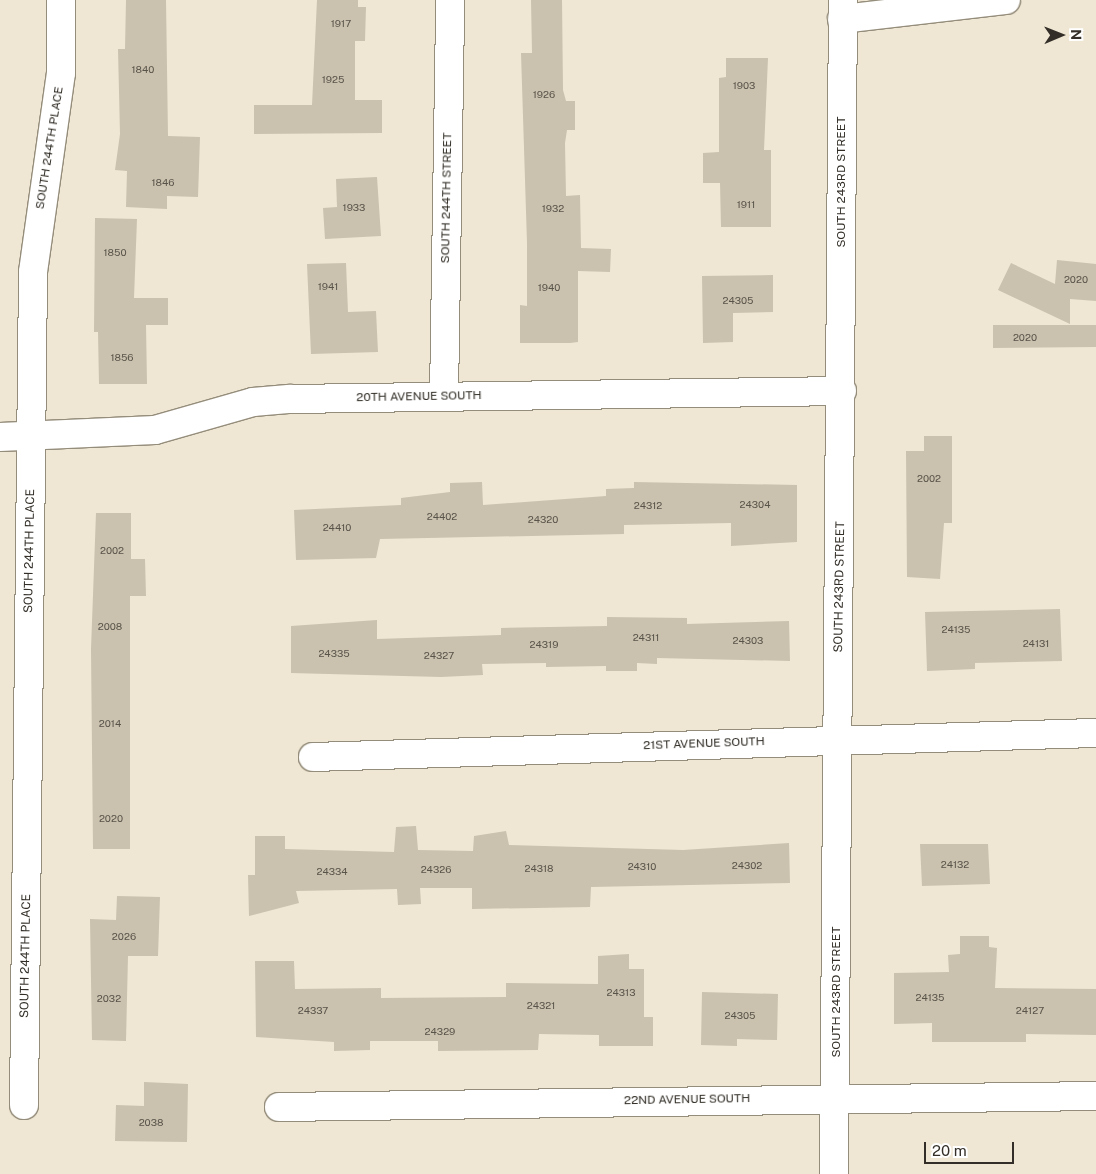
<!DOCTYPE html>
<style>
body{margin:0}
#map{position:relative;width:1096px;height:1174px;overflow:hidden;background:#efe6d3;font-family:"Public Sans",sans-serif}
div>[style]{position:absolute}
[style*='--x']{left:calc(var(--x)*1px);top:calc(var(--y)*1px);width:calc(var(--w)*1px);rotate:calc(var(--a)*1deg)}
.building>*{inset:0;background:#cac1ae}
.roads{filter:drop-shadow(1px 0 #958d7b) drop-shadow(-1px 0 #958d7b) drop-shadow(0 1px #958d7b) drop-shadow(0 -1px #958d7b)}
.minor>*{height:28px;margin:-14px;padding:0 14px;transform-origin:14px;border-radius:14px;background:#fff}
span{translate:-50% -50%;white-space:nowrap;text-align:center;line-height:1.15;-webkit-text-stroke:4.5px #fff;paint-order:stroke}
.number-label{font-size:10px;color:#59544a}
.number-label span{-webkit-text-stroke-width:0}
.street-label{font-size:12px;color:#332f28}
.north{position:absolute;left:1036px;top:10px;width:50px;height:50px;-webkit-text-stroke:4px #fff;paint-order:stroke;rotate:89deg;font-size:14px;font-weight:700;line-height:20px;text-align:center;color:#332f28}
.north::after{content:'';display:block;margin:auto;width:18px;height:22px;background:#332f28;clip-path:polygon(50% 0,100% 100%,50% 72%,0 100%)}
.scale{position:absolute;left:924px;top:1142px;width:90px;height:22px;box-sizing:border-box;border:2px solid #332f28;border-top:0;padding-left:6px;font-size:15px;line-height:18px;white-space:nowrap;color:#332f28;-webkit-text-stroke:4px #fff;paint-order:stroke}
</style>
<div id="map">
<div class="building">
<div style="clip-path:polygon(126px 0,166px 0,168px 136px,200px 137px,198px 197px,167px 196px,167px 209px,126px 207px,127px 171px,115px 170px,120px 134px,118px 49px,125px 49px)"></div>
<div style="clip-path:polygon(317px 0,358px 0,358px 7px,366px 7px,365px 41px,355px 41px,355px 100px,382px 100px,382px 133px,254px 134px,254px 105px,312px 105px)"></div>
<div style="clip-path:polygon(531px 0,562px 0,563px 90px,566px 101px,575px 101px,575px 130px,567px 130px,565px 143px,566px 196px,580px 195px,581px 248px,611px 249px,610px 272px,578px 271px,578px 342px,570px 343px,520px 343px,520px 305px,527px 306px,527px 243px,521px 53px,532px 53px)"></div>
<div style="clip-path:polygon(726px 58px,768px 58px,764px 150px,771px 150px,771px 227px,721px 227px,720px 183px,703px 183px,703px 153px,719px 152px,719px 78px,726px 77px)"></div>
<div style="clip-path:polygon(377px 177px,381px 236px,325px 239px,323px 208px,337px 207px,336px 179px)"></div>
<div style="clip-path:polygon(95px 218px,137px 219px,134px 298px,168px 298px,168px 325px,146px 325px,147px 384px,99px 384px,98px 332px,94px 332px)"></div>
<div style="clip-path:polygon(1057px 260px,1096px 264px,1096px 301px,1070px 299px,1070px 324px,998px 290px,1011px 263px,1055px 284px)"></div>
<div style="clip-path:polygon(346px 263px,348px 312px,376px 311px,378px 352px,311px 354px,307px 264px)"></div>
<div style="clip-path:polygon(773px 275px,773px 312px,733px 313px,733px 342px,703px 343px,702px 276px)"></div>
<div style="clip-path:polygon(993px 325px,1096px 325px,1096px 347px,993px 348px)"></div>
<div style="clip-path:polygon(924px 436px,952px 436px,952px 523px,944px 523px,940px 579px,907px 577px,906px 451px,924px 451px)"></div>
<div style="clip-path:polygon(482px 482px,483px 505px,606px 496px,606px 489px,634px 488px,634px 482px,797px 485px,797px 542px,731px 546px,731px 523px,624px 525px,624px 534px,380px 539px,376px 558px,296px 560px,294px 510px,401px 505px,401px 498px,450px 492px,450px 483px)"></div>
<div style="clip-path:polygon(96px 513px,131px 513px,131px 559px,145px 559px,146px 596px,130px 596px,130px 849px,93px 849px,91px 649px)"></div>
<div style="clip-path:polygon(1060px 609px,1062px 661px,975px 663px,975px 669px,927px 671px,925px 612px)"></div>
<div style="clip-path:polygon(607px 617px,687px 618px,687px 624px,789px 621px,790px 661px,657px 658px,657px 664px,637px 663px,637px 671px,606px 671px,606px 666px,546px 667px,546px 663px,482px 664px,483px 675px,441px 677px,291px 673px,291px 626px,377px 620px,377px 639px,501px 635px,501px 628px,607px 626px)"></div>
<div style="clip-path:polygon(416px 826px,418px 850px,473px 851px,474px 836px,506px 831px,509px 845px,683px 850px,789px 843px,790px 883px,591px 887px,590px 907px,472px 909px,472px 888px,420px 888px,421px 904px,398px 905px,397px 889px,296px 891px,299px 903px,249px 916px,248px 875px,255px 875px,255px 836px,285px 836px,285px 849px,394px 852px,396px 827px)"></div>
<div style="clip-path:polygon(920px 844px,988px 844px,990px 884px,922px 886px)"></div>
<div style="clip-path:polygon(117px 896px,160px 897px,158px 956px,128px 956px,126px 1041px,92px 1040px,90px 919px,116px 920px)"></div>
<div style="clip-path:polygon(960px 936px,989px 936px,989px 947px,997px 948px,995px 988px,1096px 989px,1096px 1035px,1026px 1034px,1026px 1042px,932px 1042px,932px 1023px,894px 1024px,894px 973px,949px 972px,948px 955px,960px 954px)"></div>
<div style="clip-path:polygon(629px 954px,629px 969px,644px 969px,644px 1017px,653px 1017px,653px 1046px,599px 1046px,599px 1035px,539px 1034px,538px 1050px,438px 1051px,438px 1041px,370px 1041px,370px 1050px,334px 1051px,334px 1042px,256px 1037px,255px 961px,294px 961px,295px 989px,381px 988px,381px 998px,506px 997px,506px 983px,598px 984px,598px 956px)"></div>
<div style="clip-path:polygon(702px 992px,778px 994px,777px 1040px,737px 1039px,737px 1046px,701px 1045px)"></div>
<div style="clip-path:polygon(144px 1082px,188px 1084px,187px 1142px,115px 1141px,116px 1105px,144px 1106px)"></div>
</div>
<div class="roads">
<div class="minor">
<div style="--x:842;--y:19;--w:165;--a:-6.6"></div>
<div style="--x:444;--y:396;--w:396;--a:-89.1"></div>
<div style="--x:0;--y:437;--w:155;--a:-2.6"></div>
<div style="--x:155;--y:430;--w:102;--a:-15.9"></div>
<div style="--x:253;--y:402;--w:38;--a:-5"></div>
<div style="--x:291;--y:399;--w:551;--a:-0.83"></div>
<div style="--x:313;--y:757;--w:783;--a:-1.76"></div>
<div style="--x:24;--y:1105;--w:833;--a:-89.38"></div>
<div style="--x:33;--y:272;--w:201;--a:-82"></div>
<div style="--x:61;--y:73;--w:73;--a:-90"></div>
<div style="--x:279;--y:1107;--w:817;--a:-0.77"></div>
<div style="--x:834;--y:1174;--w:1174;--a:-89.56"></div>
</div>
</div>
<div class="number-label">
<span style="left:341px;top:24px">1917</span>
<span style="left:143px;top:70px">1840</span>
<span style="left:333px;top:80px">1925</span>
<span style="left:744px;top:86px">1903</span>
<span style="left:544px;top:95px">1926</span>
<span style="left:163px;top:183px">1846</span>
<span style="left:746px;top:205px">1911</span>
<span style="left:354px;top:208px">1933</span>
<span style="left:553px;top:209px">1932</span>
<span style="left:115px;top:253px">1850</span>
<span style="left:1076px;top:280px">2020</span>
<span style="left:328px;top:287px">1941</span>
<span style="left:549px;top:288px">1940</span>
<span style="left:738px;top:301px">24305</span>
<span style="left:1025px;top:338px">2020</span>
<span style="left:122px;top:358px">1856</span>
<span style="left:929px;top:479px">2002</span>
<span style="left:755px;top:505px">24304</span>
<span style="left:648px;top:506px">24312</span>
<span style="left:442px;top:517px">24402</span>
<span style="left:543px;top:520px">24320</span>
<span style="left:337px;top:528px">24410</span>
<span style="left:112px;top:551px">2002</span>
<span style="left:110px;top:627px">2008</span>
<span style="left:956px;top:630px">24135</span>
<span style="left:646px;top:638px">24311</span>
<span style="left:748px;top:641px">24303</span>
<span style="left:1036px;top:644px">24131</span>
<span style="left:544px;top:645px">24319</span>
<span style="left:334px;top:654px">24335</span>
<span style="left:439px;top:656px">24327</span>
<span style="left:110px;top:724px">2014</span>
<span style="left:111px;top:819px">2020</span>
<span style="left:955px;top:865px">24132</span>
<span style="left:747px;top:866px">24302</span>
<span style="left:642px;top:867px">24310</span>
<span style="left:539px;top:869px">24318</span>
<span style="left:436px;top:870px">24326</span>
<span style="left:332px;top:872px">24334</span>
<span style="left:124px;top:937px">2026</span>
<span style="left:621px;top:993px">24313</span>
<span style="left:930px;top:998px">24135</span>
<span style="left:109px;top:999px">2032</span>
<span style="left:541px;top:1006px">24321</span>
<span style="left:313px;top:1011px">24337</span>
<span style="left:1030px;top:1011px">24127</span>
<span style="left:740px;top:1016px">24305</span>
<span style="left:440px;top:1032px">24329</span>
<span style="left:151px;top:1123px">2038</span>
</div>
<div class="street-label">
<span style="left:50px;top:148px;rotate:-81deg">SOUTH 244TH PLACE</span>
<span style="left:842px;top:182px;rotate:-90deg">SOUTH 243RD STREET</span>
<span style="left:447px;top:198px;rotate:-89deg">SOUTH 244TH STREET</span>
<span style="left:419px;top:397px;rotate:-1deg">20TH AVENUE SOUTH</span>
<span style="left:30px;top:551px;rotate:-89deg">SOUTH 244TH PLACE</span>
<span style="left:840px;top:587px;rotate:-89deg">SOUTH 243RD STREET</span>
<span style="left:704px;top:744px;rotate:-2deg">21ST AVENUE SOUTH</span>
<span style="left:26px;top:956px;rotate:-89deg">SOUTH 244TH PLACE</span>
<span style="left:837px;top:992px;rotate:-90deg">SOUTH 243RD STREET</span>
<span style="left:687px;top:1100px;rotate:-1deg">22ND AVENUE SOUTH</span>
</div>
<div class="north">N</div>
<div class="scale">20 m</div>
</div>
